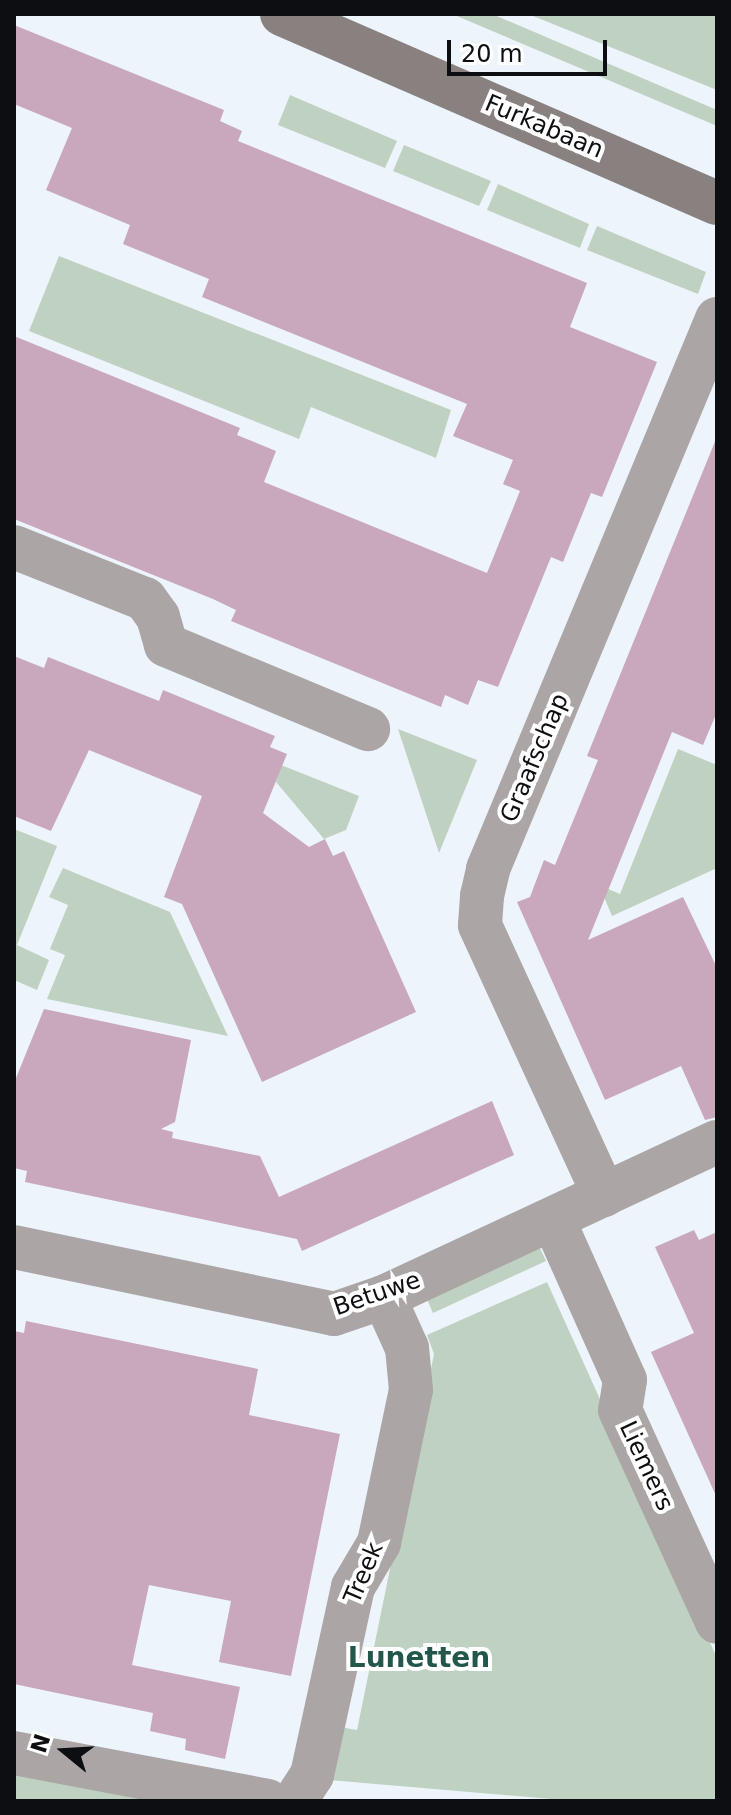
<!DOCTYPE html>
<style>
body{margin:0}
#map{position:relative;width:731px;height:1815px;overflow:hidden;background:#edf4fc;font-family:"DejaVu Sans",sans-serif}
div>[style]{position:absolute}
[style*='--x']{left:calc(var(--x)*1px);top:calc(var(--y)*1px);width:calc(var(--w)*1px);rotate:calc(var(--a)*1deg)}
.green>*{inset:0;background:#bfd2c1}
.building>*{inset:0;background:#c8a8ba}
.street>*{height:44px;margin:-22px;padding:0 22px;transform-origin:22px;border-radius:22px;background:#aba6a5}
.secondary>*{height:44px;margin:-22px;padding:0 22px;transform-origin:22px;border-radius:22px;background:#888180}
span{translate:-50% -50%;white-space:nowrap;text-align:center;line-height:1.15;-webkit-text-stroke:8px #fff;paint-order:stroke}
.street-label{font-size:24px;color:#0c0e11}
.quarter-label{font-size:28px;color:#23574b;font-weight:700}
.frame{position:absolute;inset:0;border:16px solid #0c0e11;pointer-events:none}
.north{position:absolute;left:24px;top:1711px;width:80px;height:80px;-webkit-text-stroke:6px #fff;paint-order:stroke;rotate:288deg;font-size:22px;font-weight:700;line-height:32px;text-align:center;color:#0c0e11}
.north::after{content:'';display:block;margin:auto;width:28px;height:36px;background:#0c0e11;clip-path:polygon(50% 0,100% 100%,50% 72%,0 100%)}
.scale{position:absolute;left:447px;top:40px;width:160px;height:36px;box-sizing:border-box;border:4px solid #0c0e11;border-top:0;padding-left:10px;font-size:24px;line-height:28px;white-space:nowrap;color:#0c0e11;-webkit-text-stroke:6px #fff;paint-order:stroke}
</style>
<div id="map">
<div class="green">
<div style="clip-path:polygon(452px 14px,492px 14px,717px 110px,717px 126px)"></div>
<div style="clip-path:polygon(528px 14px,711px 14px,717px 17px,717px 90px)"></div>
<div style="clip-path:polygon(290px 95px,397px 141px,385px 168px,278px 125px)"></div>
<div style="clip-path:polygon(404px 145px,491px 181px,479px 206px,393px 171px)"></div>
<div style="clip-path:polygon(498px 184px,589px 224px,580px 248px,487px 210px)"></div>
<div style="clip-path:polygon(597px 226px,706px 272px,698px 294px,587px 250px)"></div>
<div style="clip-path:polygon(59px 256px,451px 410px,436px 458px,311px 407px,299px 439px,29px 331px)"></div>
<div style="clip-path:polygon(398px 729px,477px 760px,439px 853px)"></div>
<div style="clip-path:polygon(678px 749px,717px 765px,717px 868px,612px 916px,599px 885px,620px 894px)"></div>
<div style="clip-path:polygon(281px 765px,359px 796px,346px 830px,324px 839px,276px 782px)"></div>
<div style="clip-path:polygon(14px 829px,57px 846px,17px 945px,49px 960px,37px 990px,14px 980px)"></div>
<div style="clip-path:polygon(63px 868px,170px 912px,228px 1036px,47px 999px,65px 955px,50px 949px,68px 905px,49px 897px)"></div>
<div style="clip-path:polygon(539px 1246px,546px 1261px,433px 1313px,426px 1297px)"></div>
<div style="clip-path:polygon(547px 1282px,717px 1658px,717px 1801px,551px 1799px,329px 1780px,340px 1727px,357px 1730px,434px 1354px,427px 1335px)"></div>
<div style="clip-path:polygon(14px 1768px,178px 1801px,14px 1801px)"></div>
</div>
<div class="building">
<div style="clip-path:polygon(14px 25px,224px 110px,220px 121px,242px 131px,238px 141px,587px 283px,570px 327px,657px 362px,602px 497px,591px 493px,563px 562px,551px 557px,498px 687px,478px 680px,468px 705px,445px 695px,441px 707px,231px 621px,236px 610px,213px 599px,14px 519px,14px 336px,240px 428px,237px 435px,276px 451px,264px 482px,487px 573px,520px 491px,503px 484px,513px 460px,453px 436px,467px 404px,202px 297px,209px 279px,123px 244px,130px 225px,46px 190px,72px 128px,14px 104px)"></div>
<div style="clip-path:polygon(716px 439px,717px 712px,703px 745px,672px 732px,588px 940px,683px 897px,717px 968px,717px 1117px,705px 1120px,681px 1066px,605px 1100px,517px 902px,530px 897px,544px 860px,555px 865px,598px 760px,587px 756px)"></div>
<div style="clip-path:polygon(14px 656px,44px 668px,48px 657px,159px 701px,163px 690px,275px 736px,270px 747px,287px 754px,263px 813px,309px 847px,325px 839px,333px 856px,344px 851px,416px 1012px,262px 1082px,182px 904px,164px 897px,202px 796px,89px 750px,51px 831px,14px 816px)"></div>
<div style="clip-path:polygon(44px 1009px,191px 1040px,175px 1122px,161px 1129px,173px 1132px,172px 1138px,260px 1156px,279px 1197px,492px 1101px,514px 1155px,302px 1251px,297px 1239px,25px 1182px,27px 1171px,14px 1168px,14px 1083px)"></div>
<div style="clip-path:polygon(694px 1230px,699px 1240px,717px 1232px,717px 1498px,651px 1352px,694px 1333px,655px 1247px)"></div>
<div style="clip-path:polygon(26px 1321px,258px 1369px,249px 1415px,340px 1434px,291px 1676px,219px 1662px,231px 1601px,149px 1585px,132px 1665px,240px 1687px,225px 1759px,185px 1750px,186px 1739px,150px 1731px,153px 1713px,14px 1684px,14px 1331px,24px 1333px)"></div>
</div>
<div class="street">
<div style="--x:14;--y:547;--w:141;--a:21.7"></div>
<div style="--x:145;--y:599;--w:22;--a:54"></div>
<div style="--x:158;--y:617;--w:29;--a:74"></div>
<div style="--x:166;--y:645;--w:219;--a:22.6"></div>
<div style="--x:604;--y:1195;--w:297;--a:-114.7"></div>
<div style="--x:480;--y:925;--w:29;--a:-86"></div>
<div style="--x:482;--y:896;--w:28;--a:-77"></div>
<div style="--x:488;--y:869;--w:596;--a:-67.39"></div>
<div style="--x:553;--y:1219;--w:176;--a:65.9"></div>
<div style="--x:625;--y:1380;--w:30;--a:99"></div>
<div style="--x:620;--y:1410;--w:233;--a:65.4"></div>
<div style="--x:14;--y:1247;--w:327;--a:11.8"></div>
<div style="--x:334;--y:1314;--w:53;--a:-18.8"></div>
<div style="--x:384;--y:1297;--w:367;--a:-25"></div>
<div style="--x:14;--y:1753;--w:258;--a:10.7"></div>
<div style="--x:295;--y:1801;--w:31;--a:-57"></div>
<div style="--x:312;--y:1775;--w:192;--a:-77.7"></div>
<div style="--x:353;--y:1587;--w:51;--a:-59.4"></div>
<div style="--x:379;--y:1543;--w:156;--a:-78.2"></div>
<div style="--x:411;--y:1390;--w:42;--a:-95.4"></div>
<div style="--x:407;--y:1348;--w:56;--a:-114.3"></div>
</div>
<div class="secondary">
<div style="--x:282;--y:14;--w:474;--a:23.5"></div>
</div>
<div class="street-label">
<span style="left:544px;top:127px;rotate:23deg">Furkabaan</span>
<span style="left:535px;top:758px;rotate:-67deg">Graafschap</span>
<span style="left:377px;top:1294px;rotate:-19deg">Betuwe</span>
<span style="left:646px;top:1466px;rotate:65deg">Liemers</span>
<span style="left:364px;top:1573px;rotate:-67deg">Treek</span>
</div>
<div class="quarter-label">
<span style="left:419px;top:1658px">Lunetten</span>
</div>
<div class="frame"></div>
<div class="north">N</div>
<div class="scale">20 m</div>
</div>
